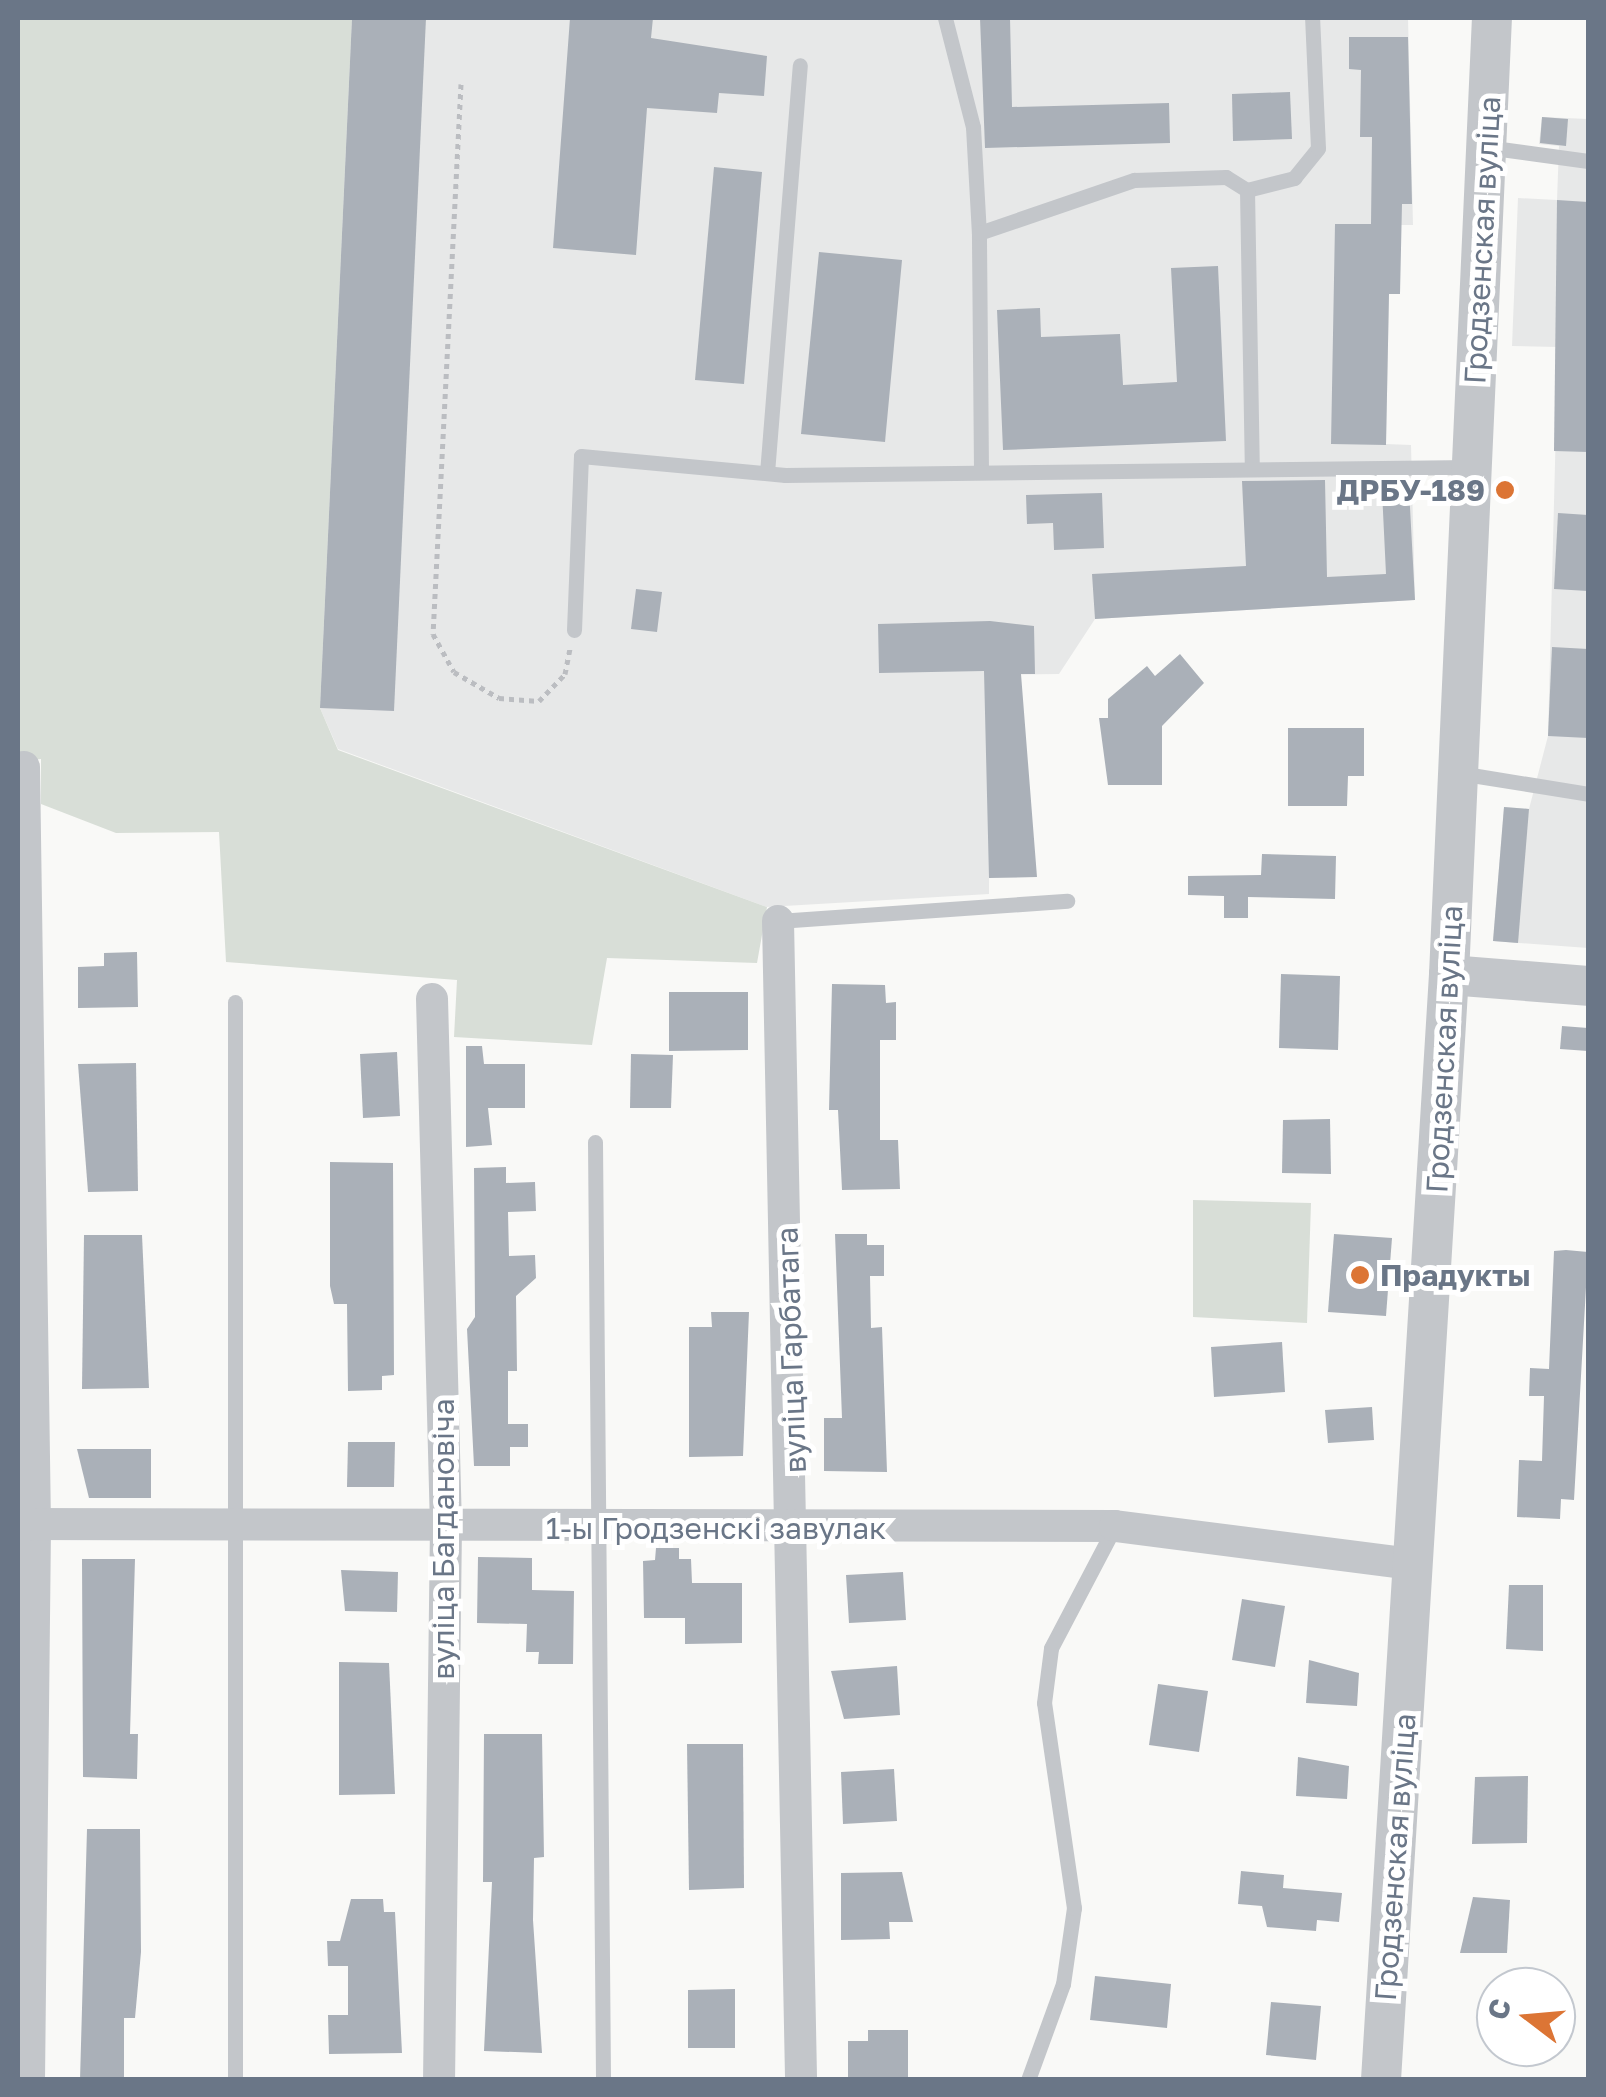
<!DOCTYPE html>
<meta charset="utf-8">
<style>
body{margin:0}
#map{position:relative;width:1606px;height:2097px;overflow:hidden;background:#f9f9f7;font-family:"Golos Text",sans-serif}
div>[style]{position:absolute}
[style*='--x']{left:calc(var(--x)*1px);top:calc(var(--y)*1px);width:calc(var(--w)*1px);rotate:calc(var(--a)*1deg)}
.built>*{inset:0;background:#e7e8e8}
.green>*{inset:0;background:#d8ded7}
.building>*{inset:0;background:#aab0b8}
.path>*{height:5px;margin-top:-2.5px;transform-origin:0;background:repeating-linear-gradient(90deg,#bbbdc1 0 5px,transparent 0 10px)}
.service>*{height:15px;margin:-7.5px;padding:0 7.5px;transform-origin:7.5px;border-radius:7.5px;background:#c3c6ca}
.minor>*{height:32px;margin:-16px;padding:0 16px;transform-origin:16px;border-radius:16px;background:#c3c6ca}
.tertiary>*{height:40px;margin:-20px;padding:0 20px;transform-origin:20px;border-radius:20px;background:#c3c6ca}
.dots>*{width:28px;height:28px;translate:-50% -50%;box-sizing:border-box;border:5px solid #fff;border-radius:50%}
span{translate:-50% -50%;white-space:nowrap;text-align:center;line-height:1.15;-webkit-text-stroke:10px #fff;paint-order:stroke}
.street-label{font-size:30px;color:#6a7687}
.poi-label{font-size:30px;color:#6a7687;font-weight:700}
.right{translate:-100% -50%;text-align:right}
.left{translate:0 -50%;text-align:left}
.frame{position:absolute;inset:0;border:20px solid #6a7687;pointer-events:none}
.north{position:absolute;left:1476px;top:1967px;width:100px;height:100px;box-sizing:border-box;background:#fff;border:2px solid #c3c8cf;border-radius:50%;rotate:286deg;font-size:28px;font-weight:700;line-height:40px;text-align:center;color:#6a7687}
.north::after{content:'';display:block;margin:auto;width:35px;height:45px;background:#dc7535;clip-path:polygon(50% 0,100% 100%,50% 72%,0 100%)}
</style>
<div id="map">
<div class="built">
<div style="clip-path:polygon(352px 18px,1408px 18px,1413px 225px,1401px 225px,1389px 294px,1386px 444px,1411px 445px,1415px 600px,1095px 619px,1059px 674px,990px 675px,989px 894px,767px 907px,338px 749px,320px 708px)"></div>
<div style="clip-path:polygon(1542px 117px,1588px 119px,1588px 948px,1493px 941px,1504px 807px,1529px 809px,1548px 736px,1558px 347px,1512px 346px,1518px 198px,1557px 200px,1559px 146px,1539px 144px)"></div>
</div>
<div class="green">
<div style="clip-path:polygon(18px 18px,352px 18px,320px 708px,338px 750px,767px 907px,757px 963px,607px 958px,592px 1045px,454px 1037px,457px 980px,226px 962px,219px 832px,116px 833px,41px 804px,41px 759px,18px 761px)"></div>
<div style="clip-path:polygon(1193px 1200px,1311px 1203px,1307px 1323px,1193px 1317px)"></div>
</div>
<div class="building">
<div style="clip-path:polygon(352px 18px,426px 18px,394px 711px,320px 708px)"></div>
<div style="clip-path:polygon(570px 18px,653px 18px,651px 38px,767px 56px,764px 96px,719px 93px,717px 113px,647px 108px,636px 255px,553px 248px)"></div>
<div style="clip-path:polygon(980px 18px,1010px 18px,1012px 107px,1169px 103px,1170px 143px,985px 148px)"></div>
<div style="clip-path:polygon(1349px 37px,1408px 37px,1412px 204px,1402px 204px,1400px 294px,1389px 294px,1386px 445px,1331px 444px,1335px 224px,1371px 224px,1372px 137px,1360px 137px,1361px 70px,1349px 69px)"></div>
<div style="clip-path:polygon(1290px 92px,1292px 139px,1233px 141px,1232px 94px)"></div>
<div style="clip-path:polygon(1542px 117px,1568px 119px,1566px 146px,1540px 143px)"></div>
<div style="clip-path:polygon(714px 167px,762px 172px,744px 384px,695px 380px)"></div>
<div style="clip-path:polygon(1557px 200px,1588px 202px,1588px 452px,1554px 451px)"></div>
<div style="clip-path:polygon(819px 252px,902px 260px,885px 442px,801px 434px)"></div>
<div style="clip-path:polygon(1218px 266px,1226px 441px,1003px 450px,997px 310px,1040px 308px,1041px 337px,1120px 334px,1123px 385px,1177px 382px,1171px 268px)"></div>
<div style="clip-path:polygon(1325px 480px,1327px 577px,1386px 574px,1382px 491px,1409px 489px,1415px 600px,1095px 619px,1092px 574px,1246px 566px,1242px 481px)"></div>
<div style="clip-path:polygon(1102px 493px,1104px 548px,1054px 550px,1053px 523px,1027px 524px,1026px 495px)"></div>
<div style="clip-path:polygon(1558px 513px,1588px 515px,1588px 591px,1554px 589px)"></div>
<div style="clip-path:polygon(636px 589px,662px 592px,657px 632px,631px 629px)"></div>
<div style="clip-path:polygon(990px 621px,1034px 626px,1035px 674px,1021px 674px,1037px 877px,989px 878px,984px 671px,879px 673px,878px 624px)"></div>
<div style="clip-path:polygon(1552px 647px,1588px 649px,1588px 738px,1548px 736px)"></div>
<div style="clip-path:polygon(1180px 654px,1204px 683px,1162px 726px,1162px 785px,1108px 785px,1099px 718px,1108px 718px,1108px 699px,1147px 666px,1155px 676px)"></div>
<div style="clip-path:polygon(1288px 728px,1364px 728px,1364px 776px,1348px 776px,1347px 806px,1288px 806px)"></div>
<div style="clip-path:polygon(1504px 807px,1529px 809px,1518px 943px,1493px 941px)"></div>
<div style="clip-path:polygon(1262px 854px,1336px 856px,1335px 899px,1248px 897px,1248px 918px,1224px 918px,1224px 896px,1188px 895px,1188px 876px,1261px 875px)"></div>
<div style="clip-path:polygon(137px 952px,138px 1007px,78px 1008px,78px 967px,104px 966px,104px 953px)"></div>
<div style="clip-path:polygon(1281px 974px,1340px 976px,1338px 1050px,1279px 1048px)"></div>
<div style="clip-path:polygon(832px 984px,885px 985px,886px 1003px,896px 1002px,896px 1040px,880px 1040px,880px 1140px,898px 1140px,900px 1189px,842px 1190px,838px 1110px,829px 1110px)"></div>
<div style="clip-path:polygon(669px 992px,748px 992px,748px 1050px,669px 1051px)"></div>
<div style="clip-path:polygon(1562px 1026px,1588px 1028px,1588px 1051px,1560px 1049px)"></div>
<div style="clip-path:polygon(466px 1046px,482px 1046px,484px 1064px,525px 1064px,525px 1108px,488px 1108px,492px 1145px,466px 1147px)"></div>
<div style="clip-path:polygon(397px 1052px,400px 1116px,363px 1118px,360px 1054px)"></div>
<div style="clip-path:polygon(631px 1054px,673px 1055px,671px 1108px,630px 1108px)"></div>
<div style="clip-path:polygon(136px 1063px,138px 1191px,88px 1192px,78px 1064px)"></div>
<div style="clip-path:polygon(1330px 1119px,1331px 1174px,1282px 1173px,1283px 1120px)"></div>
<div style="clip-path:polygon(330px 1162px,393px 1163px,394px 1375px,382px 1376px,382px 1390px,348px 1391px,347px 1304px,334px 1304px,330px 1286px)"></div>
<div style="clip-path:polygon(506px 1167px,506px 1183px,535px 1182px,536px 1211px,508px 1212px,509px 1256px,535px 1255px,536px 1278px,516px 1296px,517px 1371px,508px 1371px,508px 1424px,528px 1424px,528px 1447px,510px 1447px,510px 1466px,474px 1466px,467px 1329px,475px 1317px,474px 1168px)"></div>
<div style="clip-path:polygon(835px 1234px,867px 1234px,867px 1245px,884px 1245px,884px 1276px,870px 1276px,871px 1328px,882px 1327px,887px 1472px,824px 1471px,824px 1418px,842px 1418px)"></div>
<div style="clip-path:polygon(1334px 1234px,1392px 1238px,1386px 1316px,1328px 1312px)"></div>
<div style="clip-path:polygon(84px 1235px,142px 1235px,149px 1388px,82px 1389px)"></div>
<div style="clip-path:polygon(1566px 1250px,1588px 1252px,1574px 1500px,1561px 1499px,1560px 1519px,1517px 1517px,1519px 1460px,1542px 1461px,1544px 1396px,1529px 1396px,1530px 1368px,1549px 1369px,1554px 1251px)"></div>
<div style="clip-path:polygon(711px 1312px,749px 1312px,743px 1456px,689px 1457px,689px 1327px,712px 1327px)"></div>
<div style="clip-path:polygon(1282px 1342px,1285px 1392px,1214px 1397px,1211px 1347px)"></div>
<div style="clip-path:polygon(1372px 1407px,1374px 1440px,1328px 1443px,1325px 1410px)"></div>
<div style="clip-path:polygon(348px 1442px,395px 1442px,394px 1487px,347px 1487px)"></div>
<div style="clip-path:polygon(77px 1449px,151px 1449px,151px 1498px,89px 1498px)"></div>
<div style="clip-path:polygon(656px 1548px,679px 1548px,679px 1559px,691px 1559px,692px 1583px,742px 1583px,742px 1643px,685px 1644px,685px 1618px,644px 1618px,643px 1561px,655px 1560px)"></div>
<div style="clip-path:polygon(478px 1557px,532px 1558px,532px 1590px,574px 1591px,573px 1664px,538px 1664px,539px 1652px,526px 1652px,527px 1624px,477px 1623px)"></div>
<div style="clip-path:polygon(82px 1559px,135px 1559px,130px 1734px,138px 1734px,137px 1779px,83px 1777px)"></div>
<div style="clip-path:polygon(341px 1570px,398px 1572px,397px 1612px,345px 1611px)"></div>
<div style="clip-path:polygon(903px 1572px,906px 1620px,849px 1623px,846px 1575px)"></div>
<div style="clip-path:polygon(1509px 1585px,1543px 1585px,1543px 1651px,1506px 1649px)"></div>
<div style="clip-path:polygon(1242px 1599px,1285px 1606px,1275px 1667px,1232px 1660px)"></div>
<div style="clip-path:polygon(1309px 1660px,1359px 1673px,1357px 1706px,1306px 1703px)"></div>
<div style="clip-path:polygon(339px 1662px,389px 1663px,395px 1794px,339px 1795px)"></div>
<div style="clip-path:polygon(897px 1666px,900px 1715px,844px 1719px,831px 1671px)"></div>
<div style="clip-path:polygon(1158px 1684px,1208px 1691px,1199px 1752px,1149px 1745px)"></div>
<div style="clip-path:polygon(484px 1734px,542px 1734px,544px 1857px,534px 1858px,533px 1920px,542px 2053px,484px 2051px,492px 1882px,483px 1882px)"></div>
<div style="clip-path:polygon(687px 1744px,743px 1744px,744px 1888px,689px 1890px)"></div>
<div style="clip-path:polygon(1298px 1757px,1349px 1766px,1347px 1799px,1296px 1796px)"></div>
<div style="clip-path:polygon(894px 1769px,897px 1821px,843px 1824px,841px 1772px)"></div>
<div style="clip-path:polygon(1528px 1776px,1527px 1843px,1472px 1844px,1475px 1777px)"></div>
<div style="clip-path:polygon(87px 1829px,140px 1829px,141px 1952px,135px 2018px,124px 2018px,124px 2080px,80px 2080px)"></div>
<div style="clip-path:polygon(1241px 1871px,1284px 1875px,1283px 1888px,1342px 1893px,1339px 1922px,1317px 1920px,1316px 1931px,1267px 1927px,1262px 1906px,1238px 1904px)"></div>
<div style="clip-path:polygon(902px 1872px,913px 1922px,889px 1922px,890px 1939px,841px 1940px,841px 1873px)"></div>
<div style="clip-path:polygon(1473px 1897px,1510px 1900px,1507px 1953px,1460px 1953px)"></div>
<div style="clip-path:polygon(351px 1899px,383px 1899px,384px 1912px,395px 1912px,402px 2053px,329px 2054px,328px 2015px,348px 2015px,348px 1966px,328px 1966px,327px 1941px,340px 1941px)"></div>
<div style="clip-path:polygon(1095px 1976px,1171px 1984px,1167px 2028px,1090px 2020px)"></div>
<div style="clip-path:polygon(735px 1989px,735px 2048px,688px 2048px,688px 1990px)"></div>
<div style="clip-path:polygon(1271px 2002px,1321px 2006px,1316px 2060px,1266px 2055px)"></div>
<div style="clip-path:polygon(868px 2030px,908px 2030px,908px 2080px,848px 2080px,848px 2041px,868px 2041px)"></div>
</div>
<div class="path">
<div style="--x:461;--y:84;--w:551;--a:92.91"></div>
<div style="--x:433;--y:634;--w:43;--a:61.1"></div>
<div style="--x:454;--y:672;--w:52;--a:30"></div>
<div style="--x:499;--y:698;--w:40;--a:4.3"></div>
<div style="--x:539;--y:701;--w:37;--a:-46"></div>
<div style="--x:565;--y:674;--w:26;--a:-79"></div>
</div>
<div class="service">
<div style="--x:945;--y:18;--w:113;--a:75.6"></div>
<div style="--x:973;--y:127;--w:106;--a:86.8"></div>
<div style="--x:1486;--y:147;--w:103;--a:7.8"></div>
<div style="--x:1247;--y:190;--w:49;--a:-14.3"></div>
<div style="--x:1294;--y:178;--w:38;--a:-51"></div>
<div style="--x:1318;--y:148;--w:130;--a:-92.6"></div>
<div style="--x:981;--y:470;--w:237;--a:-90.5"></div>
<div style="--x:979;--y:233;--w:164;--a:-18.9"></div>
<div style="--x:1134;--y:180;--w:92;--a:-1.9"></div>
<div style="--x:1226;--y:177;--w:25;--a:32"></div>
<div style="--x:1247;--y:190;--w:274;--a:89"></div>
<div style="--x:767;--y:473;--w:409;--a:-85.4"></div>
<div style="--x:574;--y:630;--w:174;--a:-87.7"></div>
<div style="--x:581;--y:456;--w:205;--a:5.3"></div>
<div style="--x:785;--y:475;--w:686;--a:-0.67"></div>
<div style="--x:1459;--y:773;--w:131;--a:9.2"></div>
<div style="--x:778;--y:921;--w:290;--a:-4"></div>
<div style="--x:595;--y:1142;--w:938;--a:89.51"></div>
<div style="--x:235;--y:2080;--w:1078;--a:-90"></div>
<div style="--x:1028;--y:2080;--w:102;--a:-70"></div>
<div style="--x:1063;--y:1984;--w:77;--a:-81.8"></div>
<div style="--x:1074;--y:1908;--w:207;--a:-98.3"></div>
<div style="--x:1044;--y:1703;--w:55;--a:-82.7"></div>
<div style="--x:1051;--y:1648;--w:138;--a:-62.3"></div>
</div>
<div class="minor">
<div style="--x:24;--y:767;--w:759;--a:89.17"></div>
<div style="--x:35;--y:1526;--w:554;--a:90.62"></div>
<div style="--x:778;--y:921;--w:1159;--a:88.86"></div>
<div style="--x:432;--y:999;--w:527;--a:88.48"></div>
<div style="--x:446;--y:1526;--w:554;--a:90.72"></div>
<div style="--x:18;--y:1524;--w:1097;--a:0.1"></div>
<div style="--x:1115;--y:1526;--w:300;--a:7.3"></div>
</div>
<div class="tertiary">
<div style="--x:1449;--y:975;--w:139;--a:4.5"></div>
<div style="--x:1381;--y:2080;--w:1107;--a:-86.48"></div>
<div style="--x:1449;--y:975;--w:958;--a:-87.43"></div>
</div>
<div class="dots">
<div style="left:1505px;top:490px;background:#dc7535"></div>
<div style="left:1360px;top:1275px;background:#dc7535"></div>
</div>
<div class="street-label">
<span style="left:1482px;top:240px;rotate:-87deg">Гродзенская вуліца</span>
<span style="left:1444px;top:1049px;rotate:-87deg">Гродзенская вуліца</span>
<span style="left:791px;top:1350px;rotate:-92deg">вуліца Гарбатага</span>
<span style="left:716px;top:1528px">1-ы Гродзенскі завулак</span>
<span style="left:443px;top:1539px;rotate:-90deg">вуліца Багдановіча</span>
<span style="left:1395px;top:1857px;rotate:-86deg">Гродзенская вуліца</span>
</div>
<div class="poi-label">
<span class="right" style="left:1485px;top:490px">ДРБУ-189</span>
<span class="left" style="left:1380px;top:1275px">Прадукты</span>
</div>
<div class="frame"></div>
<div class="north">С</div>
</div>
